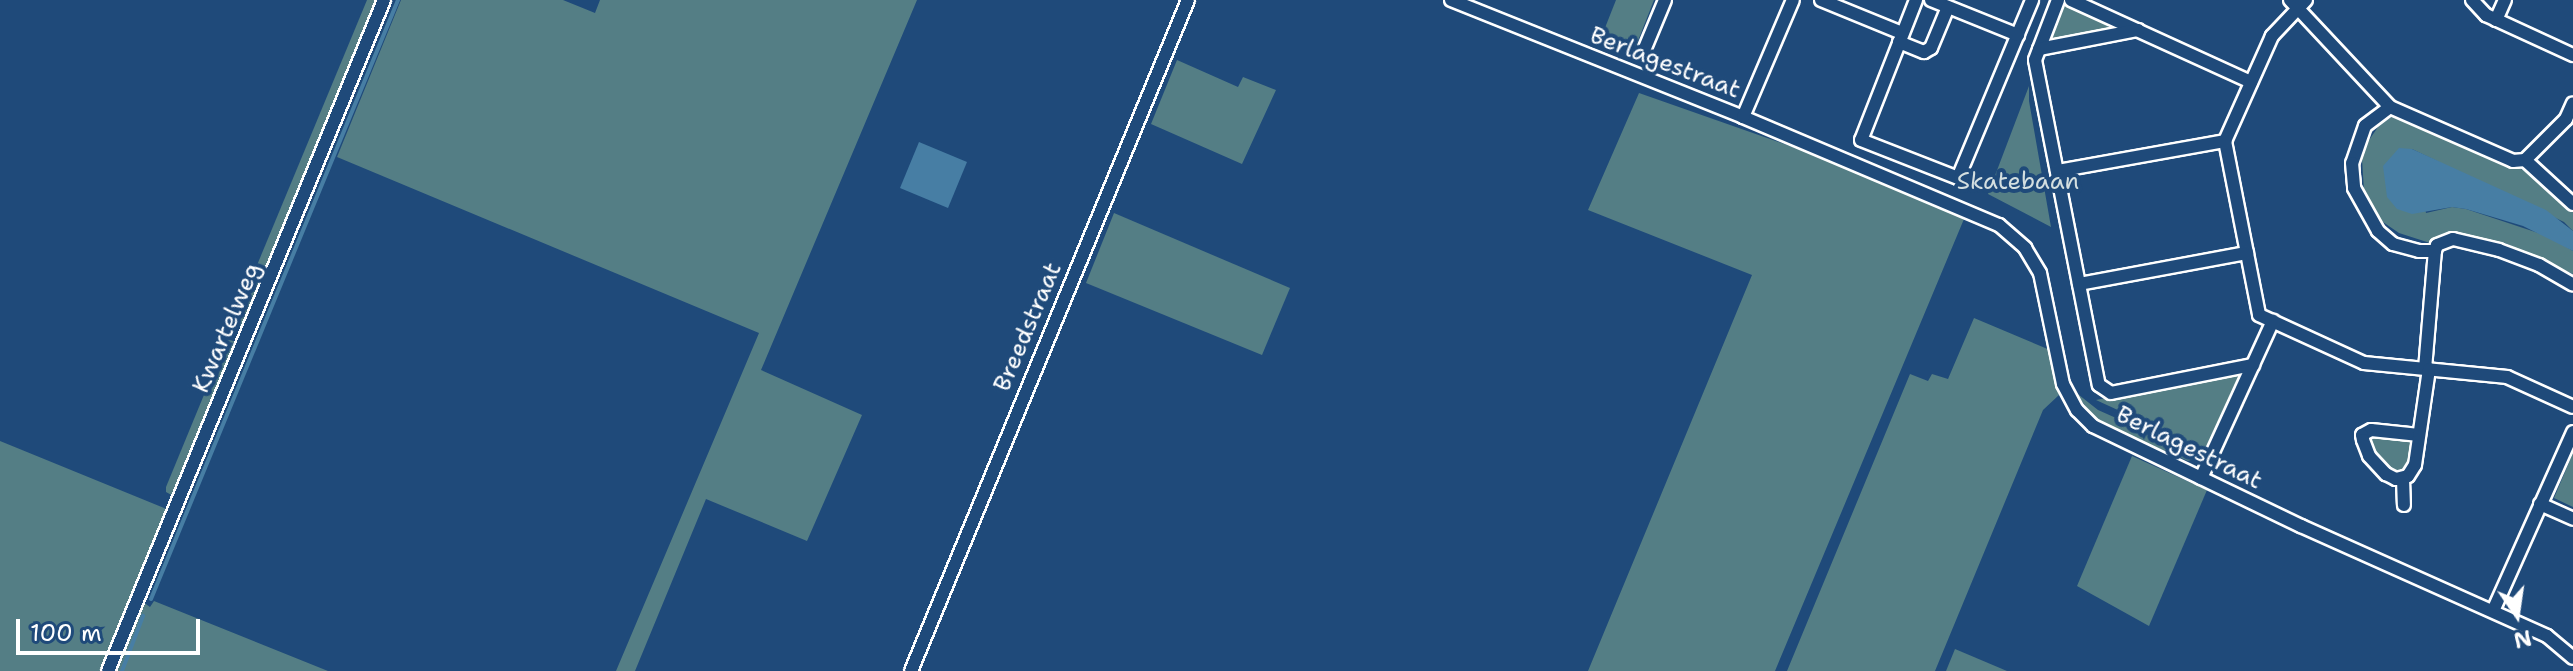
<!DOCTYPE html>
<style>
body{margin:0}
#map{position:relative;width:2573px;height:671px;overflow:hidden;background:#1f4a7a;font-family:"Shantell Sans",sans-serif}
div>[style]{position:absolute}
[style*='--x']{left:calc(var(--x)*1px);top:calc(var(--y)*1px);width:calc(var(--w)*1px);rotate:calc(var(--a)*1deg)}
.green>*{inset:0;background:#547e85}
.water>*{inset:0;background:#477ea4}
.stream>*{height:4px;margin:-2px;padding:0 2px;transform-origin:2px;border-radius:2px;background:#477ea4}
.roads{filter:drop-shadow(2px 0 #fff) drop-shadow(-2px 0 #fff) drop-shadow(0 2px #fff) drop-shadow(0 -2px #fff)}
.minor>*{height:12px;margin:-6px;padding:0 6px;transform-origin:6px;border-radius:6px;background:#1f4a7a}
span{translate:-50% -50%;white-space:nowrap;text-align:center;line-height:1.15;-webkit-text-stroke:8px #1f4a7a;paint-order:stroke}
.street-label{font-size:24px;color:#fff}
.park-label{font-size:24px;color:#d4dfe0}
.north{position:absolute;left:2477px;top:575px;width:80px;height:80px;-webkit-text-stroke:6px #1f4a7a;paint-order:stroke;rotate:167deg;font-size:22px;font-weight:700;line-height:32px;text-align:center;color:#fff}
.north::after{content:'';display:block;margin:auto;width:28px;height:36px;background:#fff;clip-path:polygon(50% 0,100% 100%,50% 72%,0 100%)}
.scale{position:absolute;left:16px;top:619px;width:184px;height:36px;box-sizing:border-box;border:4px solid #fff;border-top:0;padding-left:10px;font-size:24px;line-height:28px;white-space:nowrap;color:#fff;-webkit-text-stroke:6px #1f4a7a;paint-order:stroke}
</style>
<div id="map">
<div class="green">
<div style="clip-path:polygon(367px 0,381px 0,245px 329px,233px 323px)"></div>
<div style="clip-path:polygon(401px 0,563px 0,595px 13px,600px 0,917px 0,761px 370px,862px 415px,807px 541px,706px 499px,635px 671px,616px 671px,759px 333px,337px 157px)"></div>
<div style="clip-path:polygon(1616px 0,1654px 0,1632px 56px,1599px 43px)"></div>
<div style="clip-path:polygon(2067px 4px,2102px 23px,2107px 22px,2109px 30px,2049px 42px,2047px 36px,2062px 6px)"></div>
<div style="clip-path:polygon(1177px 60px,1238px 87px,1243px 77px,1276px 90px,1242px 164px,1151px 124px)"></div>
<div style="clip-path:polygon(2029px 86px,2029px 101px,2051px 227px,1988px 194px)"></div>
<div style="clip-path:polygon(1639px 93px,1804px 151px,1964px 219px,1775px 671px,1588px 671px,1752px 275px,1588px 210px)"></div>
<div style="clip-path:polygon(2394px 115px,2504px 160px,2536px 177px,2573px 209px,2573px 231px,2564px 222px,2412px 149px,2426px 213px,2452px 207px,2466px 209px,2550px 237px,2573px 251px,2573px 274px,2505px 243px,2450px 232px,2430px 243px,2399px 233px,2380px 220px,2364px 191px,2362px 159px,2365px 146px,2378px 127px)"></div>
<div style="clip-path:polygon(1114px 213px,1290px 288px,1262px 355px,1086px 283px)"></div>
<div style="clip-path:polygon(1974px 318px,2050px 350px,2059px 395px,2043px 410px,1935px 671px,1787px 671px,1910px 374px,1928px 381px,1932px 374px,1948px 379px)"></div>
<div style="clip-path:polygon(227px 339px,239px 343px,175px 497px,166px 492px,166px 487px)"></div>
<div style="clip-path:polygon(2240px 374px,2207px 451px,2096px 400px,2111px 397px)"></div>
<div style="clip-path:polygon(2074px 391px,2098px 410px,2202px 456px,2188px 461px,2116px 430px,2093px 416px)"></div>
<div style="clip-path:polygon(2369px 436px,2408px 439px,2412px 443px,2412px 459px,2406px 470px,2393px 472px,2374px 455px)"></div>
<div style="clip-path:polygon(0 441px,169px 510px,135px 596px,150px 607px,154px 601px,328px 671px,0 671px)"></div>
<div style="clip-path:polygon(2573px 453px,2573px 507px,2554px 498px)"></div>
<div style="clip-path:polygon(2132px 456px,2207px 490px,2149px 626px,2077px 586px)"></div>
<div style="clip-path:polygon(1955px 649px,2007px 671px,1946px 671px)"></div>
</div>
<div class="water">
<div style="clip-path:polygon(919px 142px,967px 162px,948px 208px,900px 188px)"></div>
<div style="clip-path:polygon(2399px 148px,2412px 149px,2546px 210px,2573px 231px,2573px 251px,2523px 226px,2466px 209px,2452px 207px,2412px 214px,2397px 209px,2387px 197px,2383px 166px)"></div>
</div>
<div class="stream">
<div style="--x:151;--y:599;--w:648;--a:-67.59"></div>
<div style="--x:122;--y:671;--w:59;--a:-69.1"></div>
</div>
<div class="roads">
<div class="minor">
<div style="--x:1451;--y:0;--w:315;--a:21.8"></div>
<div style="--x:1743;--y:117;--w:278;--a:22.9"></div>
<div style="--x:1999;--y:225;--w:35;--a:41"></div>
<div style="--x:2025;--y:248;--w:29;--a:59"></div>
<div style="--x:2040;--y:273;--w:113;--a:78.3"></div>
<div style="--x:2063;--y:384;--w:30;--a:62"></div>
<div style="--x:2077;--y:410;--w:23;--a:45"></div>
<div style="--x:2093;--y:426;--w:231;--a:25.7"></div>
<div style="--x:2301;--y:526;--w:269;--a:24.1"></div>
<div style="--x:2547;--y:636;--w:34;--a:40"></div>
<div style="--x:1821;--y:0;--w:87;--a:22.2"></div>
<div style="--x:1916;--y:0;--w:150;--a:111.4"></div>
<div style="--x:1861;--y:140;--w:104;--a:21.4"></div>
<div style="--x:1958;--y:178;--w:193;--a:-67.4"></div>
<div style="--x:1931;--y:0;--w:94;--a:21.9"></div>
<div style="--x:2058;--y:0;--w:64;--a:111"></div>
<div style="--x:2035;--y:60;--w:331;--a:78.9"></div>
<div style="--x:2099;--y:385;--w:14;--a:34"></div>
<div style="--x:2111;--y:393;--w:145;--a:-11.2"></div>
<div style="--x:2071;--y:0;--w:198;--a:24.5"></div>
<div style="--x:2290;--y:0;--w:146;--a:46.9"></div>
<div style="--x:2390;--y:107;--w:134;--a:23.7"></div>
<div style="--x:2513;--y:161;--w:12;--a:-5"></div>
<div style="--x:2525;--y:160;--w:65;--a:42.5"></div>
<div style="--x:2306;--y:0;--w:50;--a:133.4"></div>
<div style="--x:2272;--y:36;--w:115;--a:114.1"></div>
<div style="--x:2225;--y:141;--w:177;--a:78.9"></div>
<div style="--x:2259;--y:315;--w:115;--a:24.6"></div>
<div style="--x:2364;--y:363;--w:144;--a:5.6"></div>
<div style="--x:2507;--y:377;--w:72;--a:24.4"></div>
<div style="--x:2472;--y:0;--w:21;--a:47"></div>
<div style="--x:2486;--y:15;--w:96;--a:24.7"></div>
<div style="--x:2496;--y:20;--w:22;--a:-66"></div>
<div style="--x:1899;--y:42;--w:27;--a:22"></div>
<div style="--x:1924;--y:52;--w:8;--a:-30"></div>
<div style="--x:1931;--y:48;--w:44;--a:-67.5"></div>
<div style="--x:1645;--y:48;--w:52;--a:-67.4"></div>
<div style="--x:2039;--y:49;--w:101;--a:-10.9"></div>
<div style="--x:2390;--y:107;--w:31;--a:143"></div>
<div style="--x:2365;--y:126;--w:39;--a:109"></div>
<div style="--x:2352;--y:163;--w:25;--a:85"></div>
<div style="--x:2354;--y:188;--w:49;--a:60.8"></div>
<div style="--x:2378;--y:231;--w:20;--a:41"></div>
<div style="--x:2393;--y:244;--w:27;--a:15"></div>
<div style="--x:2419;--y:251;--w:16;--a:0"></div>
<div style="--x:2435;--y:251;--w:6;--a:-72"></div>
<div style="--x:2437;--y:245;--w:17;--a:-21"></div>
<div style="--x:2453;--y:239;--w:47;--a:13.4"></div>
<div style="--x:2499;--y:250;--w:43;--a:20.6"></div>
<div style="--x:2539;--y:265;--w:39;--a:30"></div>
<div style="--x:1743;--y:117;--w:127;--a:-66.9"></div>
<div style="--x:2525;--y:160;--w:58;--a:-45"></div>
<div style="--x:2566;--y:119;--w:17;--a:-66"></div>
<div style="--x:2057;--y:171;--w:171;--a:-10.1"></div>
<div style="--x:2079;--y:284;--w:171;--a:-10.5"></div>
<div style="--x:2425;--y:369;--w:118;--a:-85.2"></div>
<div style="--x:2419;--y:435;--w:48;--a:-174.1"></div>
<div style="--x:2371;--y:430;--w:10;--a:151"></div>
<div style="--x:2362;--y:435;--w:5;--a:79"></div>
<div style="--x:2363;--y:440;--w:17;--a:69"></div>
<div style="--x:2369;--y:456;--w:25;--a:47"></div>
<div style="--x:2386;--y:474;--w:11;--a:27"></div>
<div style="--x:2396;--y:479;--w:12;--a:-14"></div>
<div style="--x:2408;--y:476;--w:13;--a:-58"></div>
<div style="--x:2415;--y:465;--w:97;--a:-81.7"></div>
<div style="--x:2201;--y:478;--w:173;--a:-65.4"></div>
<div style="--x:2403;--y:479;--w:26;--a:88"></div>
<div style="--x:2540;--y:504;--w:36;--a:24"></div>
<div style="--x:2493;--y:611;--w:196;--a:-65.9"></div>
<div style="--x:108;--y:671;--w:726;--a:-67.64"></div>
<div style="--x:911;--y:671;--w:726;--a:-67.57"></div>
</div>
</div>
<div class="street-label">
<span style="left:1665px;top:63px;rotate:21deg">Berlagestraat</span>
<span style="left:1028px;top:327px;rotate:-67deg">Breedstraat</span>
<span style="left:227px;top:328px;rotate:-67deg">Kwartelweg</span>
<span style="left:2189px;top:448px;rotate:26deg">Berlagestraat</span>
</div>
<div class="park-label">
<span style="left:2018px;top:182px">Skatebaan</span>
</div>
<div class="north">N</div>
<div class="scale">100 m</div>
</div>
